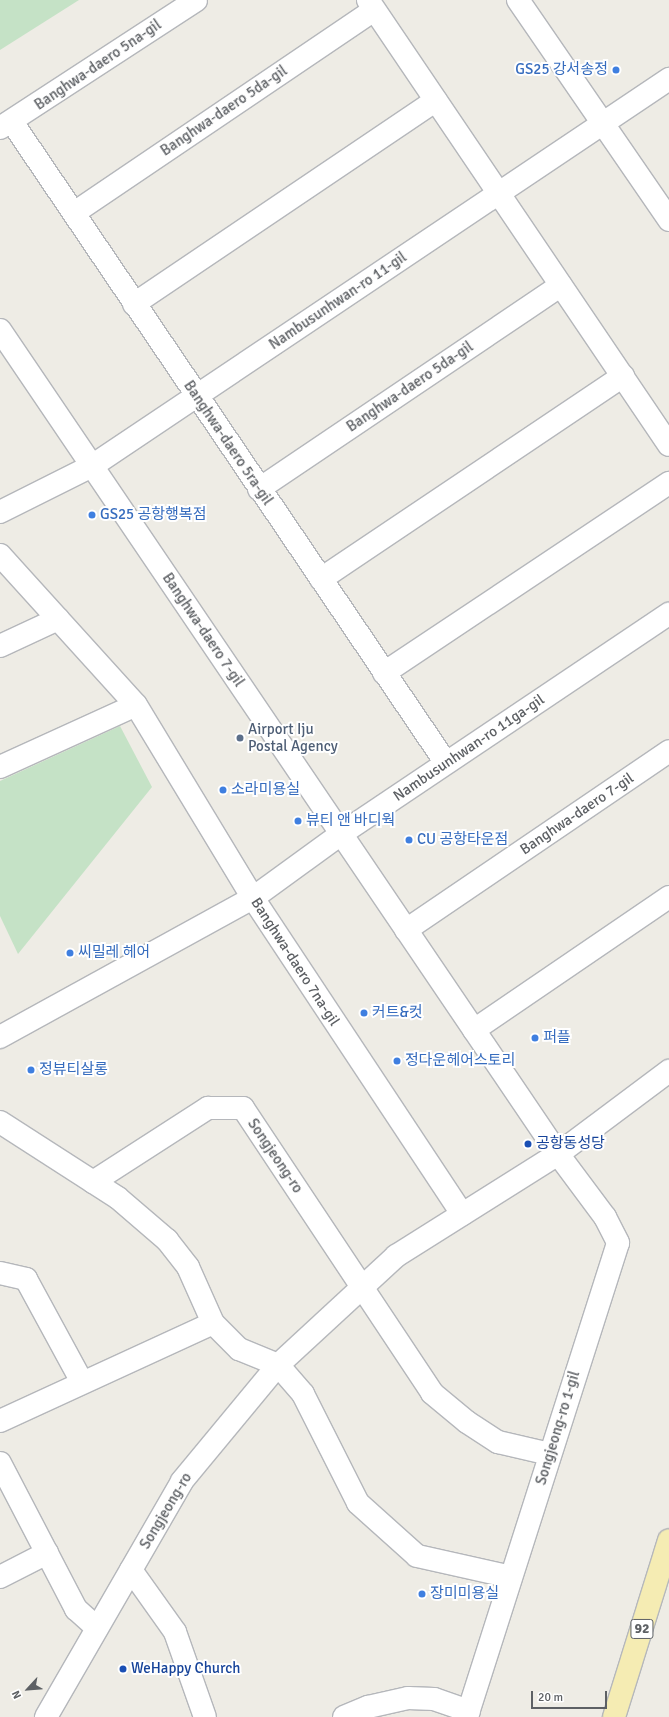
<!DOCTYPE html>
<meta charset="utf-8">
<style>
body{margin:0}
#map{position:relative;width:669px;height:1717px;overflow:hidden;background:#eeece5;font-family:Signika,"Noto Sans KR",sans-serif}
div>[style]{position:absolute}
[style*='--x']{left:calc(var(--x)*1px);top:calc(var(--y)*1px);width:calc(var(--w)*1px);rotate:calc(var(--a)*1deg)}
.green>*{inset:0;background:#c5e2c6}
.roads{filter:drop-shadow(1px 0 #b5b7bb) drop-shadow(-1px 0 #b5b7bb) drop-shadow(0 1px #b5b7bb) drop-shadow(0 -1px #b5b7bb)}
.minor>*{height:22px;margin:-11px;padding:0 11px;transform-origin:11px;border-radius:11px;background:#fff}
.major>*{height:22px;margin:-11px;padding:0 11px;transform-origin:11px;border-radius:11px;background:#f5ecb3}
.dots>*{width:11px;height:11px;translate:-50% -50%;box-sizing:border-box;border:2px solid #fff;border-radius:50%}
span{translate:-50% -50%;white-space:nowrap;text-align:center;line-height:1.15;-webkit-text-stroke:4px #fff;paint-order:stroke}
.shield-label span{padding:1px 3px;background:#fff;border:1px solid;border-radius:3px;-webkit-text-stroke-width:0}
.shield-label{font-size:14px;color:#5d6064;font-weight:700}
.street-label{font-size:15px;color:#5d6064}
.shop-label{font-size:15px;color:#366cbe}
.right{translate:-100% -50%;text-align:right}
.left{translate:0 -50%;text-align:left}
.service-label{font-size:15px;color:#4e5e75}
.transit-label{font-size:15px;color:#164399}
.north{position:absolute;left:8px;top:1669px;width:40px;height:40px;-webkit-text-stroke:3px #fff;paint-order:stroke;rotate:244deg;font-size:11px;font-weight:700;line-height:16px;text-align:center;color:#5d6064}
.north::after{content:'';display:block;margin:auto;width:14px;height:18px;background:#5d6064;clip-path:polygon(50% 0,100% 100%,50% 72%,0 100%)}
.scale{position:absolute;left:531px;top:1691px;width:76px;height:18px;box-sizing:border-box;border:2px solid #5d6064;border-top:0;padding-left:5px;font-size:12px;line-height:14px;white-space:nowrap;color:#5d6064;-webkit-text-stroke:3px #fff;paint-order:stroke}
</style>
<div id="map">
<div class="green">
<div style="clip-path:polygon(0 0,79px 0,0 50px)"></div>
<div style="clip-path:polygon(120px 726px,152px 787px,18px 954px,0 916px,0 781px)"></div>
</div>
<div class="roads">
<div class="minor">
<div style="--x:368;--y:0;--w:537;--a:55.93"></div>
<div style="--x:518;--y:0;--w:267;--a:55.5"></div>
<div style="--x:12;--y:122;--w:774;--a:55.9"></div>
<div style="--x:0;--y:128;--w:234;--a:-33.1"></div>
<div style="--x:74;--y:213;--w:362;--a:-34.1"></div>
<div style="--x:134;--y:304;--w:364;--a:-34"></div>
<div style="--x:0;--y:330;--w:995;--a:55.89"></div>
<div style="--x:558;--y:1154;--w:79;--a:53.3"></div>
<div style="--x:605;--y:1217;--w:29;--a:63"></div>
<div style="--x:618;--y:1243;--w:497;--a:107.7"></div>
<div style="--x:259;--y:489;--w:364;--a:-34"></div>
<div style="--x:0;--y:512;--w:103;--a:-26.6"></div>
<div style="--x:92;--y:466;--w:695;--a:-33.85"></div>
<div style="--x:0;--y:555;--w:202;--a:47.8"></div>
<div style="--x:136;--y:705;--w:226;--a:58.8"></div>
<div style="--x:253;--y:898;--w:379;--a:56.5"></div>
<div style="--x:321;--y:579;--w:364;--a:-33.9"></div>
<div style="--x:0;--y:646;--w:64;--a:-25"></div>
<div style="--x:384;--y:673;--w:343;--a:-33.7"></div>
<div style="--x:0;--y:767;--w:149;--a:-24.5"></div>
<div style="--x:406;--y:930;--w:318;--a:-34.2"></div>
<div style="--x:474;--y:1030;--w:236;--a:-34.3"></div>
<div style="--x:0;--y:1037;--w:289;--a:-28.8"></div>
<div style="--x:253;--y:898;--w:109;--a:-36"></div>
<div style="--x:341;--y:834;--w:395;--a:-33.9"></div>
<div style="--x:0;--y:1122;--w:140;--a:32.8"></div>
<div style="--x:118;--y:1198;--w:65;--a:40.6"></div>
<div style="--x:167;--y:1240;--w:34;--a:52"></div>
<div style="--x:188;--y:1267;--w:61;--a:65.9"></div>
<div style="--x:213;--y:1323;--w:37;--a:45"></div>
<div style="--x:239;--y:1349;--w:42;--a:22.3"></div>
<div style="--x:278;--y:1365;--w:38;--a:49"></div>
<div style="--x:303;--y:1394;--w:122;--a:63.2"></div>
<div style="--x:358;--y:1503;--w:79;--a:41.9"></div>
<div style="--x:417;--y:1556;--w:96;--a:12.6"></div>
<div style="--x:93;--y:1182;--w:137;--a:-32.8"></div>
<div style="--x:208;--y:1108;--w:35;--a:0"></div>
<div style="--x:243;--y:1108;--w:342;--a:56.4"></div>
<div style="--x:432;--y:1393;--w:45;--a:39.6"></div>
<div style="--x:467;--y:1422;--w:37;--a:33"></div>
<div style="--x:498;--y:1442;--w:53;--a:13"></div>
<div style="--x:0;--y:1273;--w:27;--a:13"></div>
<div style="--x:26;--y:1279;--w:117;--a:61.5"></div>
<div style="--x:0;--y:1421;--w:234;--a:-24.7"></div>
<div style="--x:0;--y:1463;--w:165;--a:62.5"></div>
<div style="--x:76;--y:1609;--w:28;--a:42"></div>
<div style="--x:131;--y:1570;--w:76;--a:54.6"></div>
<div style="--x:175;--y:1632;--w:90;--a:70.6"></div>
<div style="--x:0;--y:1577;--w:53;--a:-27.1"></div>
<div style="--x:46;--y:1717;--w:272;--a:-60"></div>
<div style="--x:182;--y:1481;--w:151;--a:-50.4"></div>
<div style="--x:278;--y:1365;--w:161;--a:-42.7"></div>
<div style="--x:396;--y:1256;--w:191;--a:-32.2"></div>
<div style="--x:558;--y:1154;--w:139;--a:-36.8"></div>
<div style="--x:344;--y:1717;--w:26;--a:-23"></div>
<div style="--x:368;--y:1707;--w:41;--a:-12.7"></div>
<div style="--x:408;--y:1698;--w:26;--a:2"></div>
<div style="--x:434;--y:1699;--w:37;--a:19"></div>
</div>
<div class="major">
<div style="--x:614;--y:1717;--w:185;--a:-72.7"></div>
</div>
</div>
<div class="dots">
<div style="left:616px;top:70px;background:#3f7fe0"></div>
<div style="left:92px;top:515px;background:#3f7fe0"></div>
<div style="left:240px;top:738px;background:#5c6f8a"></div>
<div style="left:223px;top:790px;background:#3f7fe0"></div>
<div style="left:298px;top:821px;background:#3f7fe0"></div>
<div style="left:409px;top:840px;background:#3f7fe0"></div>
<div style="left:70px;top:953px;background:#3f7fe0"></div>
<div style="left:364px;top:1013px;background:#3f7fe0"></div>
<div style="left:535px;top:1038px;background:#3f7fe0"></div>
<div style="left:397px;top:1061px;background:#3f7fe0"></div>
<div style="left:31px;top:1070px;background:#3f7fe0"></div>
<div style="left:528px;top:1144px;background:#1a4fb4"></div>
<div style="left:422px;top:1594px;background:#3f7fe0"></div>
<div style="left:123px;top:1669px;background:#1a4fb4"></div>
</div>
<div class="shield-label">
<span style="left:642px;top:1629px">92</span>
</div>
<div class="street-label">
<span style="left:98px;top:65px;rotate:-34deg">Banghwa-daero 5na-gil</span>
<span style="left:224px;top:111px;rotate:-34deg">Banghwa-daero 5da-gil</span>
<span style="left:338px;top:301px;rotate:-34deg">Nambusunhwan-ro 11-gil</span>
<span style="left:410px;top:387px;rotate:-34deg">Banghwa-daero 5da-gil</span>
<span style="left:228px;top:443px;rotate:56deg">Banghwa-daero 5ra-gil</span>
<span style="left:203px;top:630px;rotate:56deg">Banghwa-daero 7-gil</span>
<span style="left:469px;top:748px;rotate:-34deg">Nambusunhwan-ro 11ga-gil</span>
<span style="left:577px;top:814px;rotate:-34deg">Banghwa-daero 7-gil</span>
<span style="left:295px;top:962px;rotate:57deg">Banghwa-daero 7na-gil</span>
<span style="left:275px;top:1156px;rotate:56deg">Songjeong-ro</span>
<span style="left:558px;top:1428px;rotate:-73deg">Songjeong-ro 1-gil</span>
<span style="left:166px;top:1511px;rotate:-59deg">Songjeong-ro</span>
</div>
<div class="shop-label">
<span class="right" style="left:608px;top:70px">GS25 강서송정</span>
<span class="left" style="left:100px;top:515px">GS25 공항행복점</span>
<span class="left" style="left:231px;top:790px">소라미용실</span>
<span class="left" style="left:306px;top:821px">뷰티 앤 바디웍</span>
<span class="left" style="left:417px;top:840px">CU 공항타운점</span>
<span class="left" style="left:78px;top:953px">씨밀레 헤어</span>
<span class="left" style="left:372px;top:1013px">커트&amp;컷</span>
<span class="left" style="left:543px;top:1038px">퍼플</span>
<span class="left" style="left:405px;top:1061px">정다운헤어스토리</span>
<span class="left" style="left:39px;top:1070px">정뷰티살롱</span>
<span class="left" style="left:430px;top:1594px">장미미용실</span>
</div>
<div class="service-label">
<span class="left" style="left:248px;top:738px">Airport Iju<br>Postal Agency</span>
</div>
<div class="transit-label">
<span class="left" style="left:536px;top:1144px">공항동성당</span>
<span class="left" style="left:131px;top:1669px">WeHappy Church</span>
</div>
<div class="north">N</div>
<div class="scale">20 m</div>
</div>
